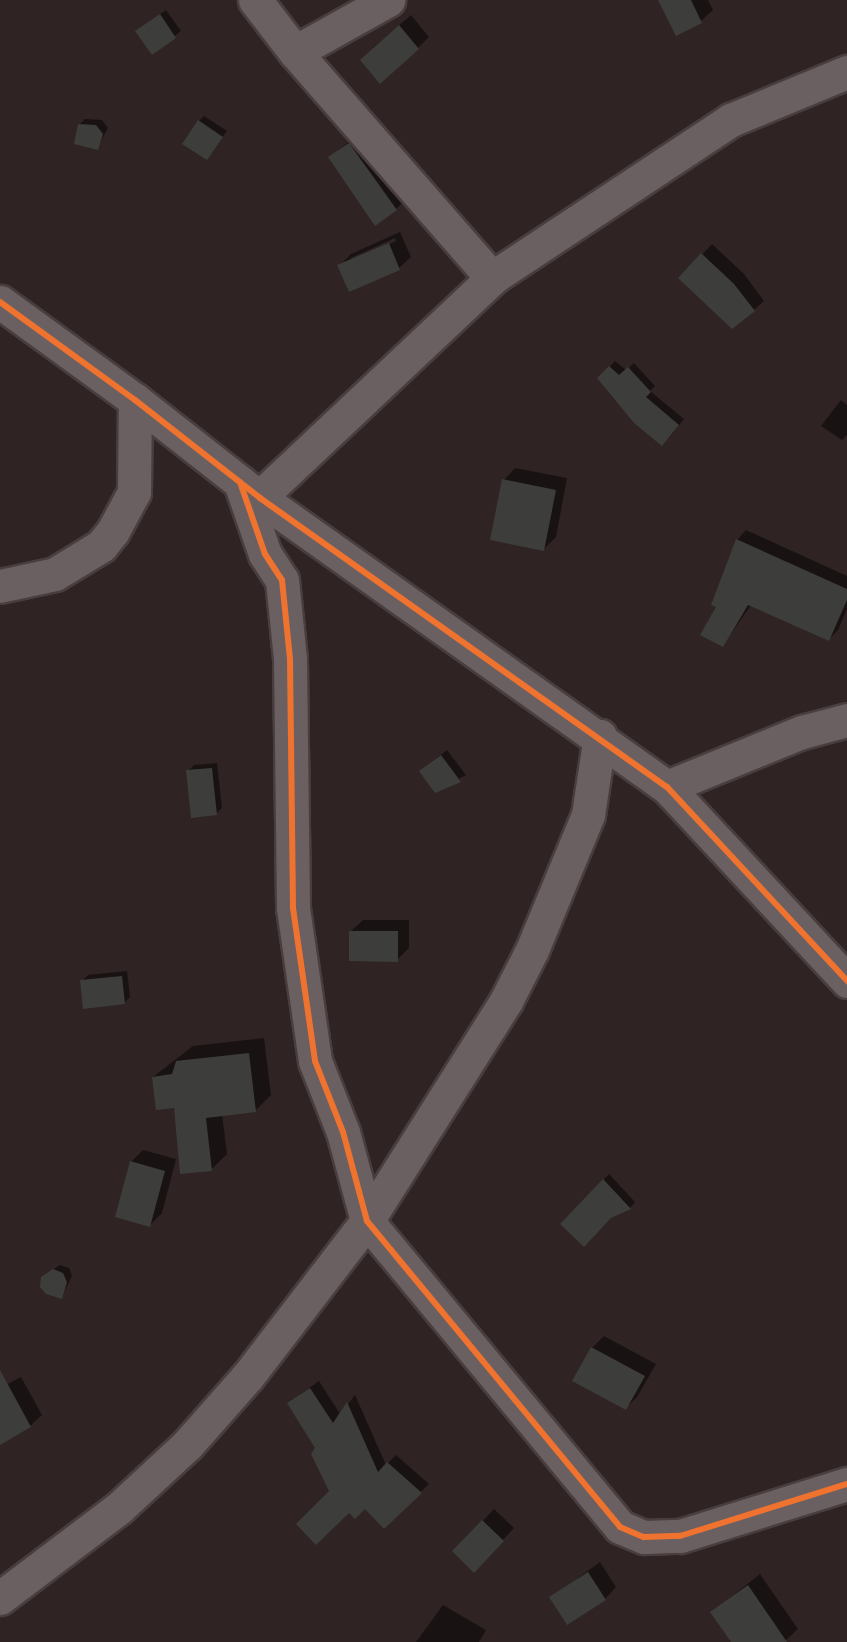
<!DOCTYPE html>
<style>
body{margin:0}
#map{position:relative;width:847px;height:1642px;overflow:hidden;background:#2f2324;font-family:"DejaVu Sans",sans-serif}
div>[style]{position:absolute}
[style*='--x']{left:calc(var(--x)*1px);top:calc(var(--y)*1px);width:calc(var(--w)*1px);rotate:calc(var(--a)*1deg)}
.shadow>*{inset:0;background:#0007}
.building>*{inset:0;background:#3d3e3c}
.roads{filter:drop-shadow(2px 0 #493e3f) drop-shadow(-2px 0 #493e3f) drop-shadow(0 2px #493e3f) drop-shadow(0 -2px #493e3f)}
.minor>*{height:33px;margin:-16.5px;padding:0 16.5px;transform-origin:16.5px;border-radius:16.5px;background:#6a6062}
.cycleway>*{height:6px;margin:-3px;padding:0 3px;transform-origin:3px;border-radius:3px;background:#ef722f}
span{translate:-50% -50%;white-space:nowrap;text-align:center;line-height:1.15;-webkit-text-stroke:6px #351d21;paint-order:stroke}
</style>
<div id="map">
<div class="shadow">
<div style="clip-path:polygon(660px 0,708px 0,713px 10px,701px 21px)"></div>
<div style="clip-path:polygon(166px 10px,181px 31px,152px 53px,137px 31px)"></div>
<div style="clip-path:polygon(411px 15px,429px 37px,418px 48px,373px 48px)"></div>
<div style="clip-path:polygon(204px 116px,227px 131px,207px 158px,199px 121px)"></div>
<div style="clip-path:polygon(85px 119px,102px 120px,108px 128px,97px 148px,79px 125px)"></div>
<div style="clip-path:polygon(361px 132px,408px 198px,396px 209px,330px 157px)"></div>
<div style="clip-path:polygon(evenodd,400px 232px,411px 257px,399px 268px,339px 266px,351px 254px,400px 232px,395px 238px,396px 241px,351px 261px,351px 258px,395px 238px)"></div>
<div style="clip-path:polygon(712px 244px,744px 274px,764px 301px,754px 310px,680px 278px)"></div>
<div style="clip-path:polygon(615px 361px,626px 370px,634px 363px,655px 386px,650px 391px,684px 419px,668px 439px,599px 378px)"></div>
<div style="clip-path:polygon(841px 400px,847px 405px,847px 435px,842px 440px,821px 426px)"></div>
<div style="clip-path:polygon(515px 468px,567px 478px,556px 537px,544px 549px,504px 480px)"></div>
<div style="clip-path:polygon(746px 530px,847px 576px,847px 609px,838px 630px,829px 639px,751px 605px,723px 645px,718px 606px,712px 604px,737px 540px)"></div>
<div style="clip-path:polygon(447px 750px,466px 775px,436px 791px,426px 766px)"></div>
<div style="clip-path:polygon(217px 763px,222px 808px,216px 814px,188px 771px,194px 765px)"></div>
<div style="clip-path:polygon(363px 920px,409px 920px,409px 948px,397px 960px,351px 931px)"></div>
<div style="clip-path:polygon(127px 971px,130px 997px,124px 1003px,82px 981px,88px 975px)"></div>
<div style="clip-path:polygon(264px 1038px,271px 1095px,256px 1110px,222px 1114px,227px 1154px,212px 1169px,153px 1077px,193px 1046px)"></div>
<div style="clip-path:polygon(143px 1150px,176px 1159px,162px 1213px,150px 1225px,131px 1162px)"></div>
<div style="clip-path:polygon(609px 1174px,635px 1202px,630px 1208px,562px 1224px)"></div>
<div style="clip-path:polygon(60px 1265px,69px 1268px,72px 1276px,61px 1298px,44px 1276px)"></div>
<div style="clip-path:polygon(604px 1336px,656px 1364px,637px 1397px,626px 1408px,574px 1380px,592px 1348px)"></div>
<div style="clip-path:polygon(21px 1377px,42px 1415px,30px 1426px,0 1443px,0 1388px)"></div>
<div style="clip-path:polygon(319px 1381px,340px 1414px,355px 1395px,386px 1465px,396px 1455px,429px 1484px,384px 1527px,365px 1507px,331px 1491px,317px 1448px,288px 1403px)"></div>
<div style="clip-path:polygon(494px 1509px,514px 1528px,485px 1559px,454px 1551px)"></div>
<div style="clip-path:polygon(600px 1562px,616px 1587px,605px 1599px,551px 1598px)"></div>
<div style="clip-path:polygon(760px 1574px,798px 1629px,784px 1642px,733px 1642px,712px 1612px)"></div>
<div style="clip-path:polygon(443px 1605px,486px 1630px,479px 1642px,416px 1642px)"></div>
</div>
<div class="building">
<div style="clip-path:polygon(658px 0,691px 0,702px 23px,676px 36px)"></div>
<div style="clip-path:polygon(160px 14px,176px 38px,152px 55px,135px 31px)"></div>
<div style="clip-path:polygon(399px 25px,419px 49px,380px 84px,360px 60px)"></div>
<div style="clip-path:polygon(198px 120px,223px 137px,207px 160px,182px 144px)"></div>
<div style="clip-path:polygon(78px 124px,96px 125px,103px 134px,98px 150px,74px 144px)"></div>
<div style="clip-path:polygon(349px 143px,397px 210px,375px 226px,328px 157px)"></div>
<div style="clip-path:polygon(389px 243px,400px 270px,349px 292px,337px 265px)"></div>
<div style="clip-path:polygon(701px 253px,734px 284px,755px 311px,732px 329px,678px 278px)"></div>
<div style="clip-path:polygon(609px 366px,619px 375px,628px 367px,651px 392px,646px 397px,679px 425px,662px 446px,634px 423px,597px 378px)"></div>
<div style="clip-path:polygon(502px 479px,556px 490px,544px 551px,490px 540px)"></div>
<div style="clip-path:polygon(736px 539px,847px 589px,847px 600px,829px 641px,748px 605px,723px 647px,700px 635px,716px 607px,711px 605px)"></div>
<div style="clip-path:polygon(441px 755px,461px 782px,435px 793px,419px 771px)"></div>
<div style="clip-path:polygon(212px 768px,217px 815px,191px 818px,186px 770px)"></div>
<div style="clip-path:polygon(349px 931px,398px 931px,398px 962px,349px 961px)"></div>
<div style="clip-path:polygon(122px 976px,125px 1004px,83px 1009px,80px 980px)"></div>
<div style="clip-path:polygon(249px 1053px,256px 1112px,206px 1118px,212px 1171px,180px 1174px,174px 1108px,156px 1110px,152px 1077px,172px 1074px,176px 1061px)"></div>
<div style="clip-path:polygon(130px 1161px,165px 1171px,150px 1227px,115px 1217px)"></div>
<div style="clip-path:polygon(603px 1179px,631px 1209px,611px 1218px,584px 1247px,560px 1224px)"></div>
<div style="clip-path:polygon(53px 1269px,63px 1273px,67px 1282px,62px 1299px,46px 1294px,40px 1287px,41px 1277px)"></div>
<div style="clip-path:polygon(591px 1347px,645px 1376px,626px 1410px,572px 1381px)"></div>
<div style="clip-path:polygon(0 1370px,31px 1427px,0 1445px)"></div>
<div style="clip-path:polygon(310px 1388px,333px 1423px,347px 1402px,378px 1472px,387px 1462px,422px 1493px,384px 1529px,365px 1509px,355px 1519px,349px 1513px,316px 1545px,296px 1524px,329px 1491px,311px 1454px,315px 1448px,287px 1403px)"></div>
<div style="clip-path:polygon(482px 1520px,504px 1541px,474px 1573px,452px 1551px)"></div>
<div style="clip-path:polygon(588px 1572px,606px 1600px,567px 1625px,549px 1597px)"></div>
<div style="clip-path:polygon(748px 1585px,787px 1642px,731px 1642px,710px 1612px)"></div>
</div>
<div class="roads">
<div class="minor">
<div style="--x:255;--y:0;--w:66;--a:52.4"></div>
<div style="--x:295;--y:52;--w:300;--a:48.9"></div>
<div style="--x:295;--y:52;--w:107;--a:-29.2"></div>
<div style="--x:0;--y:302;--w:167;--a:36"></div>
<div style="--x:135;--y:400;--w:159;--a:38.1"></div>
<div style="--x:260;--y:498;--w:499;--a:35.4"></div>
<div style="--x:667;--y:787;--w:265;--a:47.1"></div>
<div style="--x:240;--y:482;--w:76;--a:70.9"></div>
<div style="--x:265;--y:554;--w:31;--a:57"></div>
<div style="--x:282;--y:580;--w:79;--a:84.2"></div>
<div style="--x:290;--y:659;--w:249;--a:89.3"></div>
<div style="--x:293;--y:908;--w:155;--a:81.8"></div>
<div style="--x:315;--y:1061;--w:76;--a:68.5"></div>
<div style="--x:343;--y:1132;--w:92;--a:74.9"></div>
<div style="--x:367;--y:1221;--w:397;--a:50.4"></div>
<div style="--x:620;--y:1527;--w:26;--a:23"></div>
<div style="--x:644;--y:1537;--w:36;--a:-2"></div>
<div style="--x:680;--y:1536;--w:175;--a:-17.3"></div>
<div style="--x:260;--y:497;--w:319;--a:-43.3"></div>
<div style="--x:492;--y:278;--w:287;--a:-33.5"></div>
<div style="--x:731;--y:120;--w:126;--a:-22.5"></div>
<div style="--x:0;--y:586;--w:56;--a:-12.3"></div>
<div style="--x:55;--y:574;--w:54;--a:-31.3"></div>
<div style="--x:101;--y:546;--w:19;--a:-51"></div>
<div style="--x:113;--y:531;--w:44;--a:-61.7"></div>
<div style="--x:134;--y:492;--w:92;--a:-89.4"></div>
<div style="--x:667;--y:787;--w:146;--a:-22.2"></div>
<div style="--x:802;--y:732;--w:47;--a:-14.9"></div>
<div style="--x:0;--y:1598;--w:149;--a:-37.1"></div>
<div style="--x:119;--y:1508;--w:94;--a:-42.8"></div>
<div style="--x:188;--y:1444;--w:91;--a:-48.6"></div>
<div style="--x:248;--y:1376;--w:195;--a:-52.5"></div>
<div style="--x:367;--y:1221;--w:260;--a:-57.7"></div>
<div style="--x:506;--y:1001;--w:57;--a:-63"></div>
<div style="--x:532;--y:950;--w:146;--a:-67.5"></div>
<div style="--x:588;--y:815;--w:80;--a:-81.4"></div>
</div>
</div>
<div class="cycleway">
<div style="--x:0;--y:302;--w:167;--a:36"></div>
<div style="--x:135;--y:400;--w:159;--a:38.1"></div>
<div style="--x:260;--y:498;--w:499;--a:35.4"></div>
<div style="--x:667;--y:787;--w:265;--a:47.1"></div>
<div style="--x:240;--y:482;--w:76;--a:70.9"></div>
<div style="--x:265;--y:554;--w:31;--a:57"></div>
<div style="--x:282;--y:580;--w:79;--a:84.2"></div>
<div style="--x:290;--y:659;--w:249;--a:89.3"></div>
<div style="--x:293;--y:908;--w:155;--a:81.8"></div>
<div style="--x:315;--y:1061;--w:76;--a:68.5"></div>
<div style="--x:343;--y:1132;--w:92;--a:74.9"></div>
<div style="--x:367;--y:1221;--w:397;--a:50.4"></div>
<div style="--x:620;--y:1527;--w:26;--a:23"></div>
<div style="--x:644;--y:1537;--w:36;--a:-2"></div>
<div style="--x:680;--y:1536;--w:175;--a:-17.3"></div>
</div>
</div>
